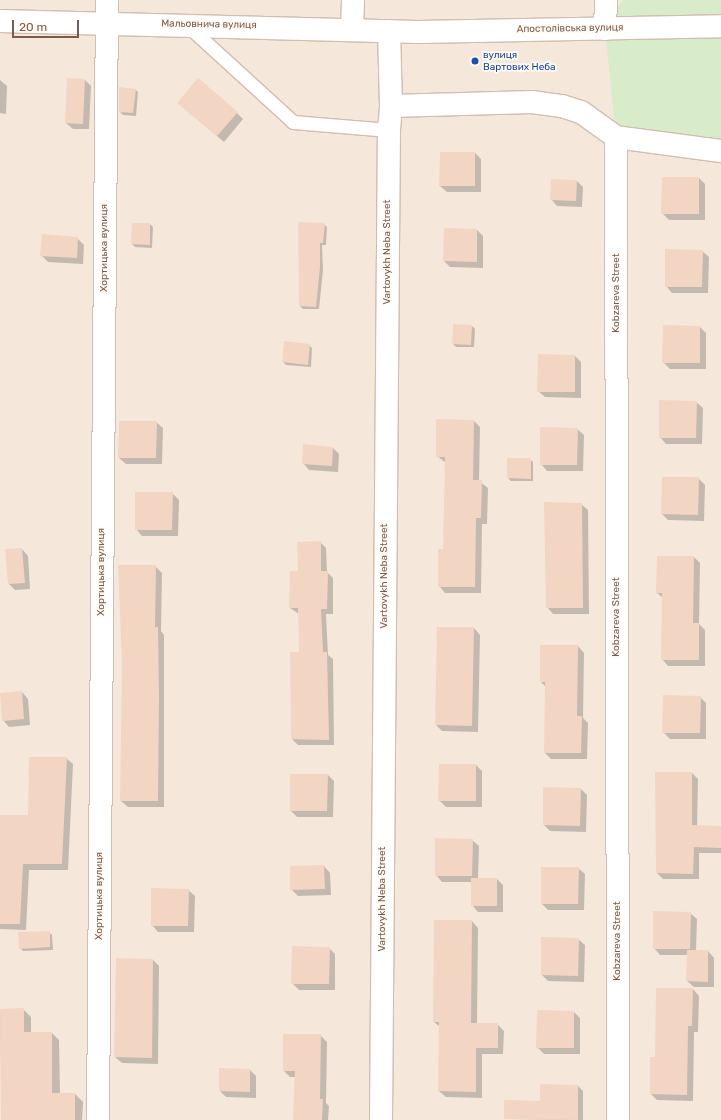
<!DOCTYPE html>
<meta charset="utf-8">
<style>
body{margin:0}
#map{position:relative;width:721px;height:1120px;overflow:hidden;background:#fdf6ec;font-family:Rubik,sans-serif}
div>[style]{position:absolute}
[style*='--x']{left:calc(var(--x)*1px);top:calc(var(--y)*1px);width:calc(var(--w)*1px);rotate:calc(var(--a)*1deg)}
.residential>*{inset:0;background:#f5e8da}
.green>*{inset:0;background:#d8ecc9}
.shadow>*{inset:0;background:#0003}
.building>*{inset:0;background:#f3d5c3}
.roads{filter:drop-shadow(1px 0 #d1beb0) drop-shadow(-1px 0 #d1beb0) drop-shadow(0 1px #d1beb0) drop-shadow(0 -1px #d1beb0)}
.service>*{height:13px;margin:-6.5px;padding:0 6.5px;transform-origin:6.5px;border-radius:6.5px;background:#fff}
.minor>*{height:22px;margin:-11px;padding:0 11px;transform-origin:11px;border-radius:11px;background:#fff}
.tertiary>*{height:22px;margin:-11px;padding:0 11px;transform-origin:11px;border-radius:11px;background:#fff}
.dots>*{width:11px;height:11px;translate:-50% -50%;box-sizing:border-box;border:2px solid #fffaf3;border-radius:50%}
span{translate:-50% -50%;white-space:nowrap;text-align:center;line-height:1.15;-webkit-text-stroke:3.5px #fffaf3;paint-order:stroke}
.street-label{font-size:10px;color:#7a5c4d}
.transit-label{font-size:10px;color:#164399}
.left{translate:0 -50%;text-align:left}
.scale{position:absolute;left:12px;top:20px;width:67px;height:18px;box-sizing:border-box;border:2px solid #7a5c4d;border-top:0;padding-left:5px;font-size:12px;line-height:14px;white-space:nowrap;color:#7a5c4d;-webkit-text-stroke:3px #fffaf3;paint-order:stroke}
</style>
<div id="map">
<div class="residential">
<div style="clip-path:polygon(0 0,622px 0,605px 29px,721px 157px,721px 1120px,0 1120px)"></div>
</div>
<div class="green">
<div style="clip-path:polygon(622px 0,721px 0,721px 157px,616px 137px,605px 29px)"></div>
</div>
<div class="shadow">
<div style="clip-path:polygon(0 80px,7px 86px,6px 114px,0 113px)"></div>
<div style="clip-path:polygon(85px 80px,91px 86px,89px 129px,73px 129px,66px 123px)"></div>
<div style="clip-path:polygon(135px 89px,138px 92px,136px 116px,123px 115px,120px 112px)"></div>
<div style="clip-path:polygon(185px 109px,237px 113px,243px 119px,224px 142px)"></div>
<div style="clip-path:polygon(475px 153px,481px 159px,481px 192px,447px 192px,440px 186px)"></div>
<div style="clip-path:polygon(699px 178px,705px 184px,705px 220px,669px 220px,662px 213px)"></div>
<div style="clip-path:polygon(577px 181px,583px 187px,582px 207px,557px 206px,551px 199px)"></div>
<div style="clip-path:polygon(150px 224px,153px 227px,152px 248px,135px 247px,132px 244px)"></div>
<div style="clip-path:polygon(324px 224px,327px 227px,326px 245px,322px 245px,323px 270px,319px 309px,303px 309px,300px 306px)"></div>
<div style="clip-path:polygon(445px 229px,477px 230px,483px 236px,483px 268px,450px 267px,444px 261px)"></div>
<div style="clip-path:polygon(77px 238px,84px 245px,83px 264px,48px 262px,41px 255px)"></div>
<div style="clip-path:polygon(702px 251px,709px 257px,708px 293px,672px 293px,666px 286px)"></div>
<div style="clip-path:polygon(472px 326px,475px 329px,474px 347px,456px 347px,453px 344px)"></div>
<div style="clip-path:polygon(664px 326px,700px 327px,706px 333px,706px 369px,670px 369px,663px 362px)"></div>
<div style="clip-path:polygon(309px 345px,312px 348px,311px 367px,286px 365px,283px 362px)"></div>
<div style="clip-path:polygon(575px 356px,581px 362px,581px 398px,545px 397px,538px 391px)"></div>
<div style="clip-path:polygon(696px 402px,703px 408px,702px 444px,666px 444px,660px 437px)"></div>
<div style="clip-path:polygon(474px 421px,480px 427px,479px 481px,488px 488px,487px 524px,482px 524px,481px 593px,445px 593px,439px 586px,444px 550px,446px 463px,437px 456px)"></div>
<div style="clip-path:polygon(156px 422px,163px 428px,162px 464px,126px 464px,119px 458px)"></div>
<div style="clip-path:polygon(577px 429px,584px 435px,583px 471px,547px 471px,541px 464px)"></div>
<div style="clip-path:polygon(333px 448px,339px 454px,338px 472px,309px 470px,303px 463px)"></div>
<div style="clip-path:polygon(530px 459px,533px 462px,533px 481px,511px 481px,508px 478px)"></div>
<div style="clip-path:polygon(698px 478px,705px 485px,704px 521px,668px 520px,662px 514px)"></div>
<div style="clip-path:polygon(172px 493px,179px 500px,178px 536px,142px 536px,136px 529px)"></div>
<div style="clip-path:polygon(581px 504px,588px 510px,589px 614px,553px 614px,547px 607px)"></div>
<div style="clip-path:polygon(320px 542px,326px 548px,327px 572px,333px 578px,333px 614px,326px 614px,328px 655px,333px 659px,334px 745px,298px 745px,292px 739px,300px 653px,299px 614px,290px 608px,299px 572px)"></div>
<div style="clip-path:polygon(22px 549px,28px 556px,30px 589px,15px 590px,9px 584px)"></div>
<div style="clip-path:polygon(694px 557px,700px 563px,699px 624px,705px 630px,705px 666px,668px 666px,662px 659px,663px 598px,657px 593px)"></div>
<div style="clip-path:polygon(155px 566px,162px 573px,161px 631px,164px 635px,164px 807px,128px 807px,121px 801px)"></div>
<div style="clip-path:polygon(474px 628px,480px 635px,478px 732px,442px 731px,436px 725px)"></div>
<div style="clip-path:polygon(578px 646px,584px 653px,583px 718px,588px 723px,587px 759px,551px 759px,545px 753px,546px 687px,541px 682px)"></div>
<div style="clip-path:polygon(22px 692px,28px 699px,30px 725px,9px 727px,3px 720px)"></div>
<div style="clip-path:polygon(700px 697px,706px 703px,706px 739px,670px 739px,663px 732px)"></div>
<div style="clip-path:polygon(66px 758px,73px 764px,68px 870px,29px 870px,26px 930px,0 929px,0 816px,29px 816px)"></div>
<div style="clip-path:polygon(476px 765px,482px 771px,482px 807px,446px 807px,439px 800px)"></div>
<div style="clip-path:polygon(656px 773px,692px 773px,698px 779px,697px 827px,721px 827px,721px 853px,699px 853px,699px 879px,663px 879px,657px 873px)"></div>
<div style="clip-path:polygon(328px 775px,334px 781px,333px 817px,297px 817px,291px 811px)"></div>
<div style="clip-path:polygon(581px 789px,587px 795px,586px 832px,550px 831px,544px 825px)"></div>
<div style="clip-path:polygon(472px 840px,479px 846px,478px 879px,497px 879px,503px 885px,503px 912px,478px 912px,472px 905px,472px 882px,442px 882px,436px 875px)"></div>
<div style="clip-path:polygon(324px 866px,330px 873px,331px 895px,298px 896px,291px 889px)"></div>
<div style="clip-path:polygon(578px 868px,585px 874px,584px 910px,548px 910px,542px 904px)"></div>
<div style="clip-path:polygon(188px 890px,195px 896px,194px 932px,158px 932px,152px 925px)"></div>
<div style="clip-path:polygon(690px 913px,697px 919px,696px 951px,708px 951px,714px 958px,714px 987px,694px 987px,687px 981px,688px 955px,660px 955px,654px 948px)"></div>
<div style="clip-path:polygon(472px 921px,478px 928px,477px 1024px,497px 1024px,504px 1031px,503px 1054px,482px 1054px,482px 1098px,446px 1097px,439px 1091px,440px 1027px,434px 1022px)"></div>
<div style="clip-path:polygon(49px 932px,52px 935px,53px 950px,23px 951px,20px 948px)"></div>
<div style="clip-path:polygon(578px 939px,585px 945px,584px 982px,548px 981px,542px 975px)"></div>
<div style="clip-path:polygon(329px 948px,335px 954px,335px 990px,299px 990px,292px 983px)"></div>
<div style="clip-path:polygon(153px 960px,159px 966px,158px 1064px,122px 1063px,115px 1057px)"></div>
<div style="clip-path:polygon(693px 989px,699px 996px,698px 1032px,694px 1032px,693px 1101px,657px 1100px,651px 1094px,651px 1058px,656px 1058px)"></div>
<div style="clip-path:polygon(23px 1009px,31px 1017px,31px 1033px,52px 1033px,59px 1040px,60px 1094px,75px 1094px,83px 1102px,82px 1120px,2px 1120px,0 1010px)"></div>
<div style="clip-path:polygon(574px 1012px,580px 1018px,580px 1054px,544px 1054px,537px 1047px)"></div>
<div style="clip-path:polygon(320px 1035px,327px 1042px,326px 1103px,329px 1106px,328px 1120px,294px 1120px,295px 1077px,290px 1077px,284px 1071px)"></div>
<div style="clip-path:polygon(220px 1069px,250px 1070px,256px 1076px,256px 1098px,226px 1097px,220px 1091px)"></div>
<div style="clip-path:polygon(578px 1086px,583px 1091px,583px 1120px,505px 1119px)"></div>
</div>
<div class="building">
<div style="clip-path:polygon(67px 78px,85px 79px,83px 124px,65px 123px)"></div>
<div style="clip-path:polygon(198px 78px,238px 112px,217px 136px,177px 103px)"></div>
<div style="clip-path:polygon(119px 87px,136px 89px,133px 113px,119px 112px)"></div>
<div style="clip-path:polygon(440px 152px,475px 152px,475px 186px,439px 186px)"></div>
<div style="clip-path:polygon(662px 177px,699px 177px,699px 214px,661px 214px)"></div>
<div style="clip-path:polygon(551px 179px,577px 180px,576px 201px,550px 200px)"></div>
<div style="clip-path:polygon(298px 222px,325px 223px,323px 243px,320px 243px,320px 267px,316px 307px,299px 306px)"></div>
<div style="clip-path:polygon(132px 223px,150px 223px,150px 245px,131px 244px)"></div>
<div style="clip-path:polygon(444px 228px,477px 229px,477px 262px,443px 261px)"></div>
<div style="clip-path:polygon(42px 234px,78px 237px,77px 258px,40px 256px)"></div>
<div style="clip-path:polygon(665px 249px,703px 250px,702px 287px,665px 287px)"></div>
<div style="clip-path:polygon(453px 324px,472px 325px,471px 345px,452px 344px)"></div>
<div style="clip-path:polygon(663px 325px,700px 326px,700px 363px,662px 363px)"></div>
<div style="clip-path:polygon(284px 341px,310px 344px,308px 365px,282px 362px)"></div>
<div style="clip-path:polygon(538px 354px,575px 355px,575px 392px,537px 392px)"></div>
<div style="clip-path:polygon(659px 400px,697px 401px,696px 438px,659px 438px)"></div>
<div style="clip-path:polygon(436px 419px,474px 420px,473px 480px,482px 480px,481px 518px,476px 518px,475px 587px,438px 587px,438px 549px,443px 549px,445px 457px,436px 457px)"></div>
<div style="clip-path:polygon(119px 421px,157px 421px,156px 458px,118px 458px)"></div>
<div style="clip-path:polygon(540px 427px,578px 428px,577px 465px,540px 465px)"></div>
<div style="clip-path:polygon(303px 444px,333px 447px,332px 466px,302px 464px)"></div>
<div style="clip-path:polygon(507px 458px,531px 458px,531px 479px,507px 478px)"></div>
<div style="clip-path:polygon(662px 477px,699px 477px,698px 515px,661px 514px)"></div>
<div style="clip-path:polygon(135px 492px,173px 492px,172px 530px,135px 530px)"></div>
<div style="clip-path:polygon(544px 502px,582px 503px,583px 608px,546px 608px)"></div>
<div style="clip-path:polygon(321px 541px,321px 571px,328px 571px,327px 609px,321px 609px,323px 652px,327px 652px,329px 740px,291px 739px,290px 652px,299px 652px,298px 608px,289px 608px,290px 571px,298px 571px,297px 542px)"></div>
<div style="clip-path:polygon(22px 548px,25px 583px,8px 584px,5px 549px)"></div>
<div style="clip-path:polygon(657px 556px,694px 556px,693px 623px,699px 623px,699px 660px,661px 660px,662px 593px,656px 593px)"></div>
<div style="clip-path:polygon(118px 565px,156px 565px,155px 627px,158px 627px,159px 697px,158px 801px,120px 801px,122px 664px)"></div>
<div style="clip-path:polygon(437px 627px,474px 627px,472px 726px,435px 725px)"></div>
<div style="clip-path:polygon(540px 645px,578px 645px,577px 716px,582px 716px,581px 753px,544px 753px,545px 682px,540px 682px)"></div>
<div style="clip-path:polygon(22px 691px,24px 719px,2px 721px,0 693px)"></div>
<div style="clip-path:polygon(663px 695px,701px 696px,700px 733px,662px 733px)"></div>
<div style="clip-path:polygon(29px 757px,67px 757px,62px 864px,23px 864px,20px 924px,0 924px,0 815px,28px 815px)"></div>
<div style="clip-path:polygon(439px 764px,476px 764px,476px 801px,438px 801px)"></div>
<div style="clip-path:polygon(655px 772px,692px 772px,692px 825px,721px 826px,721px 848px,694px 847px,693px 874px,656px 873px)"></div>
<div style="clip-path:polygon(290px 774px,328px 774px,327px 811px,290px 811px)"></div>
<div style="clip-path:polygon(543px 787px,581px 788px,580px 826px,543px 825px)"></div>
<div style="clip-path:polygon(435px 838px,473px 839px,472px 876px,435px 876px)"></div>
<div style="clip-path:polygon(324px 865px,325px 889px,290px 890px,290px 866px)"></div>
<div style="clip-path:polygon(541px 867px,579px 867px,578px 904px,541px 904px)"></div>
<div style="clip-path:polygon(471px 878px,497px 878px,497px 906px,471px 906px)"></div>
<div style="clip-path:polygon(151px 888px,189px 889px,188px 926px,151px 926px)"></div>
<div style="clip-path:polygon(653px 911px,691px 912px,690px 949px,653px 949px)"></div>
<div style="clip-path:polygon(434px 920px,472px 920px,471px 1023px,498px 1023px,498px 1048px,476px 1048px,476px 1092px,438px 1091px,439px 1022px,433px 1022px)"></div>
<div style="clip-path:polygon(50px 931px,50px 947px,19px 949px,18px 932px)"></div>
<div style="clip-path:polygon(541px 937px,579px 938px,578px 976px,541px 975px)"></div>
<div style="clip-path:polygon(292px 946px,330px 947px,329px 984px,291px 984px)"></div>
<div style="clip-path:polygon(687px 950px,708px 950px,708px 982px,686px 981px)"></div>
<div style="clip-path:polygon(116px 958px,153px 959px,152px 1058px,114px 1057px)"></div>
<div style="clip-path:polygon(656px 988px,693px 988px,692px 1026px,688px 1026px,687px 1095px,650px 1094px,650px 1057px,655px 1057px)"></div>
<div style="clip-path:polygon(24px 1008px,24px 1032px,52px 1032px,52px 1093px,75px 1093px,75px 1120px,1px 1120px,0 1009px)"></div>
<div style="clip-path:polygon(537px 1010px,574px 1011px,574px 1048px,536px 1048px)"></div>
<div style="clip-path:polygon(283px 1034px,321px 1034px,320px 1099px,323px 1099px,322px 1120px,293px 1120px,295px 1071px,283px 1071px)"></div>
<div style="clip-path:polygon(219px 1068px,250px 1069px,250px 1092px,219px 1091px)"></div>
<div style="clip-path:polygon(540px 1084px,578px 1085px,578px 1120px,504px 1119px,504px 1100px,540px 1101px)"></div>
</div>
<div class="roads">
<div class="service">
<div style="--x:188;--y:26;--w:142;--a:42.4"></div>
<div style="--x:293;--y:122;--w:96;--a:4.8"></div>
</div>
<div class="minor">
<div style="--x:352;--y:29;--w:29;--a:-88"></div>
<div style="--x:605;--y:29;--w:29;--a:-88"></div>
<div style="--x:391;--y:106;--w:141;--a:-1.6"></div>
<div style="--x:532;--y:102;--w:30;--a:8"></div>
<div style="--x:562;--y:106;--w:20;--a:18"></div>
<div style="--x:581;--y:112;--w:43;--a:35.5"></div>
<div style="--x:616;--y:137;--w:983;--a:89.88"></div>
<div style="--x:616;--y:137;--w:106;--a:7.6"></div>
<div style="--x:98;--y:1120;--w:1120;--a:-89.54"></div>
<div style="--x:381;--y:1120;--w:990;--a:-89.54"></div>
<div style="--x:389;--y:130;--w:24;--a:-85"></div>
<div style="--x:391;--y:106;--w:75;--a:-91.5"></div>
</div>
<div class="tertiary">
<div style="--x:0;--y:21;--w:418;--a:1.5"></div>
<div style="--x:418;--y:32;--w:303;--a:-1.1"></div>
</div>
</div>
<div class="dots">
<div style="left:475px;top:61px;background:#1a4fb4"></div>
</div>
<div class="street-label">
<span style="left:209px;top:25px;rotate:1deg">Мальовнича вулиця</span>
<span style="left:570px;top:29px;rotate:-1deg">Апостолівська вулиця</span>
<span style="left:105px;top:248px;rotate:-90deg">Хортицька вулиця</span>
<span style="left:388px;top:252px;rotate:-90deg">Vartovykh Neba Street</span>
<span style="left:617px;top:293px;rotate:-90deg">Kobzareva Street</span>
<span style="left:102px;top:572px;rotate:-90deg">Хортицька вулиця</span>
<span style="left:385px;top:576px;rotate:-90deg">Vartovykh Neba Street</span>
<span style="left:617px;top:617px;rotate:-90deg">Kobzareva Street</span>
<span style="left:100px;top:896px;rotate:-90deg">Хортицька вулиця</span>
<span style="left:383px;top:899px;rotate:-90deg">Vartovykh Neba Street</span>
<span style="left:618px;top:941px;rotate:-90deg">Kobzareva Street</span>
</div>
<div class="transit-label">
<span class="left" style="left:483px;top:61px">вулиця<br>Вартових Неба</span>
</div>
<div class="scale">20 m</div>
</div>
